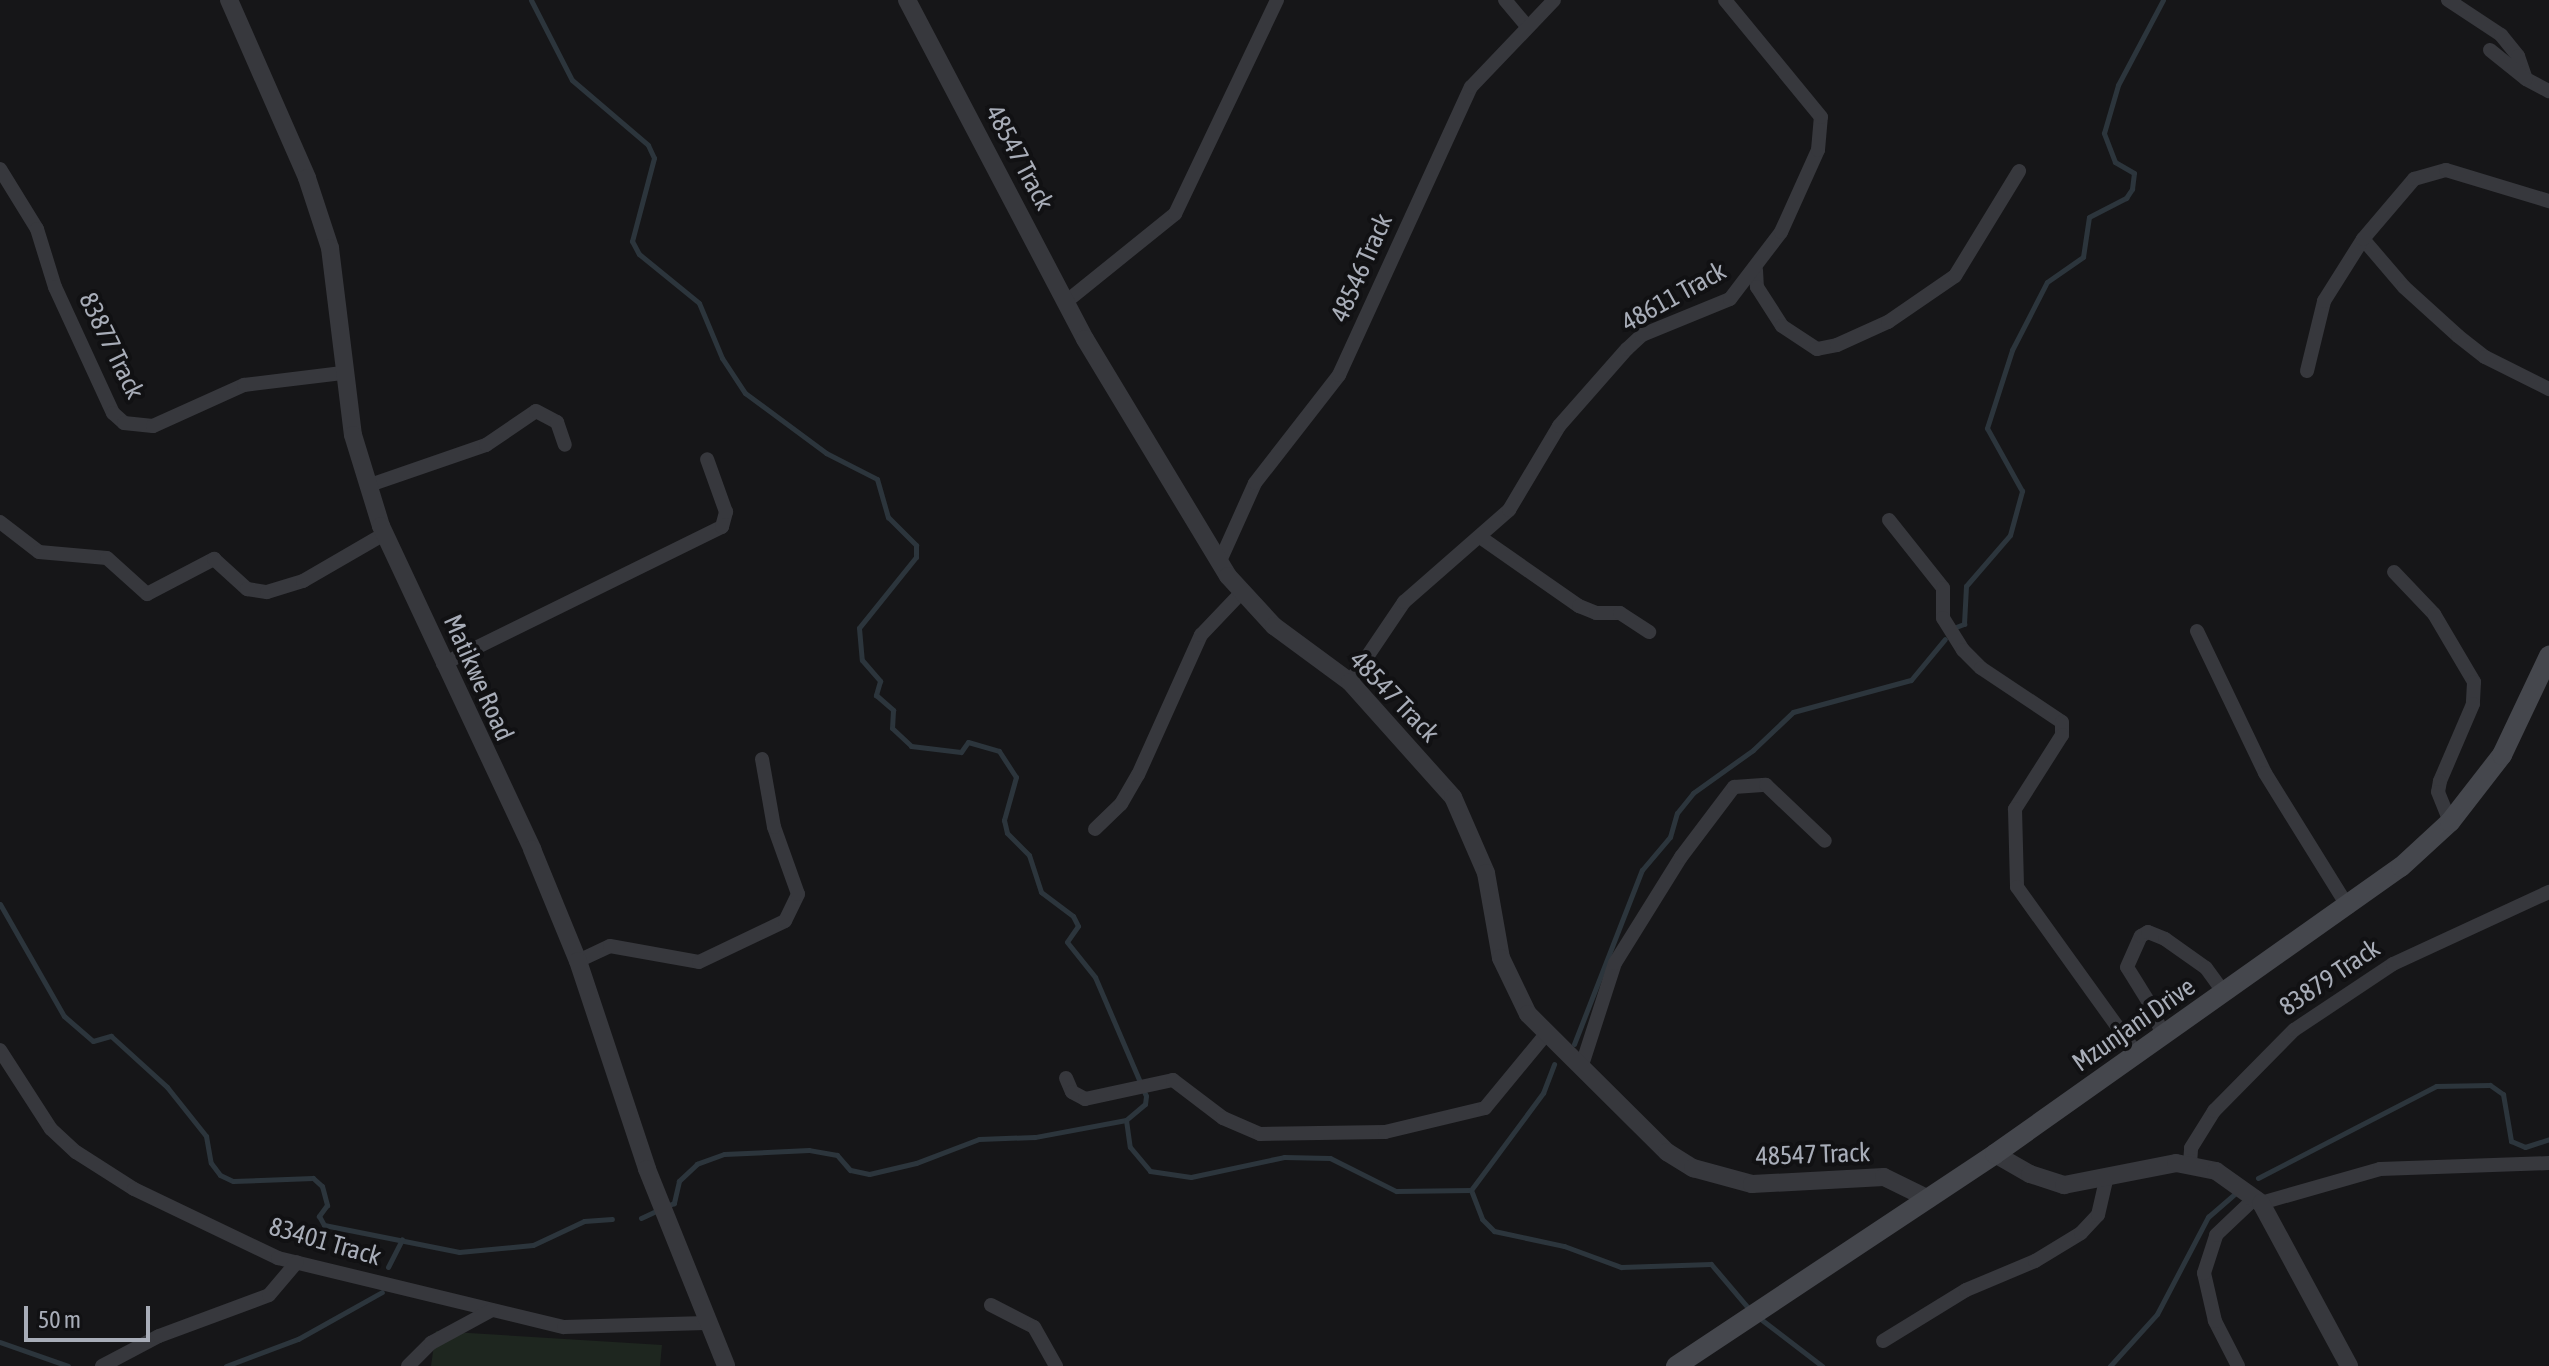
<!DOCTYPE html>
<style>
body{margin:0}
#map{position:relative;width:2549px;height:1366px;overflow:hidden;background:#161618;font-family:"Asap Condensed",sans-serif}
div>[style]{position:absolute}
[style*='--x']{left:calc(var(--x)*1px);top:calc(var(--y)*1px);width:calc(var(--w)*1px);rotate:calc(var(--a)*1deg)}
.green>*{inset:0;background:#1e261f}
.stream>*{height:5px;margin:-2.5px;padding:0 2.5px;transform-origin:2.5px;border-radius:2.5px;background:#2c353c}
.minor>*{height:14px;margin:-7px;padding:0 7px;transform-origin:7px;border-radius:7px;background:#37383d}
.tertiary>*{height:18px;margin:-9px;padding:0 9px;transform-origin:9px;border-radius:9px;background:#37383d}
.secondary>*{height:20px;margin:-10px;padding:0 10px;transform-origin:10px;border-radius:10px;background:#45474d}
span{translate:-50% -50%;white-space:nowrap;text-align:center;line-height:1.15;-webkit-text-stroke:8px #111113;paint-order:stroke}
.street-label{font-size:26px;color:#a8adb8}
.scale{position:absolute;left:24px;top:1306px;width:126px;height:36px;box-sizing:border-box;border:4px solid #a8adb8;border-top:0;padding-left:10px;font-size:24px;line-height:28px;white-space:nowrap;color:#a8adb8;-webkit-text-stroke:6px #111113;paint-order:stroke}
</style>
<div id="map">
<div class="green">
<div style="clip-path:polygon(436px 1331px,662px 1345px,660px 1366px,431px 1366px)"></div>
</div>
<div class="stream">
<div style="--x:531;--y:0;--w:90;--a:62.9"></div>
<div style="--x:572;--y:80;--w:100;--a:40.5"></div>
<div style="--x:648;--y:145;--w:14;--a:65"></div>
<div style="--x:654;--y:158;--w:86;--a:104.8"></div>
<div style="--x:632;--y:241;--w:15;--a:62"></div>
<div style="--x:639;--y:254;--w:77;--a:39.2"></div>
<div style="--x:699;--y:303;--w:60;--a:67.3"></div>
<div style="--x:722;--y:358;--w:42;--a:56.7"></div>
<div style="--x:745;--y:393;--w:101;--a:36.5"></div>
<div style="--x:826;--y:453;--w:57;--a:27"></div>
<div style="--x:877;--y:479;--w:40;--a:74"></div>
<div style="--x:888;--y:517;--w:40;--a:45"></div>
<div style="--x:916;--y:545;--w:12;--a:90"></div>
<div style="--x:916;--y:557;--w:91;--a:128.8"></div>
<div style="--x:859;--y:628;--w:32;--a:85"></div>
<div style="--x:862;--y:660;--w:28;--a:49"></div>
<div style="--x:880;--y:681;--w:15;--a:106"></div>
<div style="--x:876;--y:695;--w:23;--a:41"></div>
<div style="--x:893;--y:710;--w:18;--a:93"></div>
<div style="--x:892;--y:728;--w:26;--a:43"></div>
<div style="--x:911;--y:746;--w:50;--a:6.8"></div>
<div style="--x:961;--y:752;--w:12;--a:-55"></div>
<div style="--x:968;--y:742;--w:32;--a:16"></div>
<div style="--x:999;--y:751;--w:31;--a:57"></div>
<div style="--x:1016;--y:777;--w:45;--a:105.6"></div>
<div style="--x:1004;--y:820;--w:13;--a:77"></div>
<div style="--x:1007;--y:833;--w:31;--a:45"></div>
<div style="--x:1029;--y:855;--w:39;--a:72"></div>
<div style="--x:1041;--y:892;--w:40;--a:37"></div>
<div style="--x:1073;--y:916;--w:11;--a:63"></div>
<div style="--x:1078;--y:926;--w:19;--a:125"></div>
<div style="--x:1067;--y:942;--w:45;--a:51.3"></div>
<div style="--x:1095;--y:977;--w:129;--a:66.8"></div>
<div style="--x:1146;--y:1096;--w:8;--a:97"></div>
<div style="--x:1145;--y:1104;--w:25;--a:140"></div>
<div style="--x:1126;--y:1120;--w:93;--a:169.4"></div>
<div style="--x:1035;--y:1137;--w:56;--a:178"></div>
<div style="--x:979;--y:1139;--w:67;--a:159.1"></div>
<div style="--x:916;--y:1163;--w:48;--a:166.8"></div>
<div style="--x:869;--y:1174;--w:19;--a:-168"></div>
<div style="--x:850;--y:1170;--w:20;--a:-131"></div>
<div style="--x:837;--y:1155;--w:28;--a:-170"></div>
<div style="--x:809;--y:1150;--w:85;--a:177.3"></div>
<div style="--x:724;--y:1154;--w:29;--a:160"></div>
<div style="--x:697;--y:1164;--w:25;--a:137"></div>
<div style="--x:679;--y:1181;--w:23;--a:103"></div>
<div style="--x:674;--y:1203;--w:8;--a:157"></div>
<div style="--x:1956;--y:627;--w:9;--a:-21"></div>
<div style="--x:1964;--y:624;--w:38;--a:-87"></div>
<div style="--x:1966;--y:586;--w:67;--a:-49.2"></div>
<div style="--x:2010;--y:535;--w:46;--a:-74.7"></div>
<div style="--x:2022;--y:491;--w:72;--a:-119.1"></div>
<div style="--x:1987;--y:428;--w:82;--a:-72.2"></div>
<div style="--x:2012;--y:350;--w:76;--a:-62.8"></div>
<div style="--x:2047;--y:282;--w:44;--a:-34.8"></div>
<div style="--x:2083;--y:257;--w:40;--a:-81.5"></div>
<div style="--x:2089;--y:217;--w:42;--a:-27.2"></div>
<div style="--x:2126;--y:198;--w:11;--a:-56"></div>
<div style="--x:2132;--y:189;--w:16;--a:-83"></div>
<div style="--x:2134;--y:173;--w:22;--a:-150"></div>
<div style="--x:2115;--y:162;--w:31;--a:-111"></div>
<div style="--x:2104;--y:133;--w:50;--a:-73.7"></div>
<div style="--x:2118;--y:85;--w:96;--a:-62.1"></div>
<div style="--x:0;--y:904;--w:129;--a:60.3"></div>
<div style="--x:64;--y:1016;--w:38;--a:41"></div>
<div style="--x:93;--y:1041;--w:19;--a:-16"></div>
<div style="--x:111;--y:1036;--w:76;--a:42.3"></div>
<div style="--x:167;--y:1087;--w:63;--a:51.5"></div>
<div style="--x:206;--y:1136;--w:27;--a:80"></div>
<div style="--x:211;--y:1163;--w:15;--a:53"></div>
<div style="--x:220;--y:1175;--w:14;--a:25"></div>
<div style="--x:233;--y:1181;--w:80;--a:-2.1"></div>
<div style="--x:313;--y:1178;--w:12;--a:42"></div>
<div style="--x:322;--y:1186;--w:20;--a:75"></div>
<div style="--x:327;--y:1205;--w:14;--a:126"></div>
<div style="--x:319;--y:1216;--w:10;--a:61"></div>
<div style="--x:324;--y:1225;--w:138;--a:11.3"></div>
<div style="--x:459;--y:1252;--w:74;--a:-5.4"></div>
<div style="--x:533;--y:1245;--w:56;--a:-25.2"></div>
<div style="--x:584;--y:1221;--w:28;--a:-4"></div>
<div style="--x:1574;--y:1044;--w:187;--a:-68.7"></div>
<div style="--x:1642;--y:870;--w:43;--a:-49.7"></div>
<div style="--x:1670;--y:837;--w:25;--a:-74"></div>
<div style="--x:1677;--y:813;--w:26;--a:-51"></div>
<div style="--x:1693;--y:793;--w:74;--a:-35.6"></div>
<div style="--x:1753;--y:750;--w:55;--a:-43.5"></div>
<div style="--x:1793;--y:712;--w:122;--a:-15.2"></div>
<div style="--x:1911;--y:680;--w:53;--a:-50.3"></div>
<div style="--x:1126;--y:1120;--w:27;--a:82"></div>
<div style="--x:1130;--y:1147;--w:31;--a:50"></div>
<div style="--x:1150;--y:1171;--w:41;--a:8.3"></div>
<div style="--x:1191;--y:1177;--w:95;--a:-12.1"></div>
<div style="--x:1284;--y:1157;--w:46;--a:1.2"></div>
<div style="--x:1330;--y:1158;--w:74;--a:26.6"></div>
<div style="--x:1396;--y:1191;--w:75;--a:-0.8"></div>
<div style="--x:1471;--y:1190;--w:31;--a:69"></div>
<div style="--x:1482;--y:1219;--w:17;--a:45"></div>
<div style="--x:1494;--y:1231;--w:72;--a:12.1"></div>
<div style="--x:1564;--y:1246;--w:61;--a:20.2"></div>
<div style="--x:1621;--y:1267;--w:90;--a:-1.9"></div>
<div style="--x:1711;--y:1264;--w:60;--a:49.7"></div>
<div style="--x:2258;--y:1178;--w:200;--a:-27.3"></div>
<div style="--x:2436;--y:1086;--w:54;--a:-1.1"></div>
<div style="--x:2490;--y:1085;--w:16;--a:35"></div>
<div style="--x:2503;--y:1094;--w:48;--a:80.3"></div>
<div style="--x:2511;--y:1141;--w:15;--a:23"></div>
<div style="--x:2525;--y:1147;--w:25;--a:-18"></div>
<div style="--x:1471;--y:1190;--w:121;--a:-53.4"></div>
<div style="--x:1543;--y:1093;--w:31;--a:-69"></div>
<div style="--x:641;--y:1218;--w:19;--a:-25"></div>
<div style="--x:388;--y:1267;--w:31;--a:-63"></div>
<div style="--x:1758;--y:1317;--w:81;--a:37.4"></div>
<div style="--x:0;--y:1342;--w:72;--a:19.4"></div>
<div style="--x:226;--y:1366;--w:77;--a:-20.6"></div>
<div style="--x:298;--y:1339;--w:96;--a:-29.2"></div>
<div style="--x:2110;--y:1366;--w:70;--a:-47.9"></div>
<div style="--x:2157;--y:1314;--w:110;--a:-62.3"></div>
<div style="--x:2208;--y:1217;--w:38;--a:-41"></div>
</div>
<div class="minor">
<div style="--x:1505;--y:0;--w:34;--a:50"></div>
<div style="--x:2448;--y:0;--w:64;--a:33.4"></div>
<div style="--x:2501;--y:35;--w:27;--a:51"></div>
<div style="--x:2518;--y:56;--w:24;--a:71"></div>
<div style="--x:2526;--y:79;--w:26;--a:28"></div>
<div style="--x:2490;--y:50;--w:46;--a:38.9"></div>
<div style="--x:0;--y:169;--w:70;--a:58.3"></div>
<div style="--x:37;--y:229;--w:61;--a:72.8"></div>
<div style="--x:55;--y:287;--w:139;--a:65.3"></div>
<div style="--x:113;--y:413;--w:15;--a:42"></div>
<div style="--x:124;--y:423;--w:29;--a:6"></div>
<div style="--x:153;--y:426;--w:100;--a:-24.3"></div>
<div style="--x:244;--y:385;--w:99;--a:-7"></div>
<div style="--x:2363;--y:239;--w:63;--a:49.5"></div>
<div style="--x:2404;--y:287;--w:73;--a:42.2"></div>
<div style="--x:2458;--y:336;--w:34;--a:38"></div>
<div style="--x:2485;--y:357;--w:72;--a:26.6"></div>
<div style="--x:1756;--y:270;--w:17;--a:87"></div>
<div style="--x:1757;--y:287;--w:46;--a:57.3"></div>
<div style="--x:1782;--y:326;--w:42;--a:33.3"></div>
<div style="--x:1817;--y:349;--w:20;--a:-11"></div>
<div style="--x:1837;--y:345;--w:56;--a:-24.3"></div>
<div style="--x:1888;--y:322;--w:81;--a:-34.5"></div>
<div style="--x:1955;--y:276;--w:123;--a:-58.6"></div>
<div style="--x:1067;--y:301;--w:139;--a:-38.9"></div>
<div style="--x:1175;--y:214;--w:237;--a:-64.5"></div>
<div style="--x:2307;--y:371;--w:72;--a:-76.3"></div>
<div style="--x:2324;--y:301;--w:73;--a:-57.8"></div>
<div style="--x:2363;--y:239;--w:79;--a:-49.6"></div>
<div style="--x:2414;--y:179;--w:33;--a:-16"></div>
<div style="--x:2446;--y:170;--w:108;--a:16.8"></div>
<div style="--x:367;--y:486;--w:126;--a:-19"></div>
<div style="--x:486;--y:445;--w:60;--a:-34.2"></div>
<div style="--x:536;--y:411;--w:24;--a:28"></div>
<div style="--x:557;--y:422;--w:24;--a:71"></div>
<div style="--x:1889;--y:520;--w:87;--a:51.5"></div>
<div style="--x:1943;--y:588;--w:30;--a:90"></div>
<div style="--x:1943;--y:618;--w:38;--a:58"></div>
<div style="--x:1963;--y:650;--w:25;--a:45"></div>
<div style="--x:1981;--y:668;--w:97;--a:33.7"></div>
<div style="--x:2062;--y:722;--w:13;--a:90"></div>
<div style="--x:2062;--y:735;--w:88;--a:122.4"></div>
<div style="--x:2015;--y:809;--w:78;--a:88.5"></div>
<div style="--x:2017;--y:887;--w:206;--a:54.3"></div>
<div style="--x:0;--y:522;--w:49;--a:37.6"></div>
<div style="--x:39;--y:552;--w:68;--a:5"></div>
<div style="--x:107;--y:558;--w:54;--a:42"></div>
<div style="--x:147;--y:594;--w:76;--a:-27.6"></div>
<div style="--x:214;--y:559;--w:45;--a:42.3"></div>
<div style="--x:247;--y:589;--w:20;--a:9"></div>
<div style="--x:267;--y:592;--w:38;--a:-17"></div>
<div style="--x:303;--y:581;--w:94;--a:-30.1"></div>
<div style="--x:1480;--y:537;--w:121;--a:34.9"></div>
<div style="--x:1579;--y:606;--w:18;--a:22"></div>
<div style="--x:1596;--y:613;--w:24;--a:0"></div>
<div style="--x:1620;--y:613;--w:35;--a:33"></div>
<div style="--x:1220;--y:561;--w:85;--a:-65.8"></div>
<div style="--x:1255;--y:483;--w:137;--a:-52.1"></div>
<div style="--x:1339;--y:375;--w:317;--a:-65.4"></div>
<div style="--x:1471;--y:87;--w:120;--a:-46.3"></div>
<div style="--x:2394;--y:572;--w:58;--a:46.4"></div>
<div style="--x:2434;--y:614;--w:79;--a:59.5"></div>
<div style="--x:2474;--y:682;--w:22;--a:93"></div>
<div style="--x:2473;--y:704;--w:84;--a:113.2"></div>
<div style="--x:2440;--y:781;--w:11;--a:100"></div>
<div style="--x:2438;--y:792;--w:32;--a:68"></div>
<div style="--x:2197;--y:631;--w:157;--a:64.4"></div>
<div style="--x:2265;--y:773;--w:158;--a:58.2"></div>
<div style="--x:443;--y:664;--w:311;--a:-26.2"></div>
<div style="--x:722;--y:527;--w:16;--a:-75"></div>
<div style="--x:726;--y:512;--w:56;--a:-109.7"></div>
<div style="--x:1350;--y:682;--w:97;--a:-56"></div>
<div style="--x:1404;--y:602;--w:140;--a:-41.2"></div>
<div style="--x:1509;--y:510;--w:98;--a:-59.2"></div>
<div style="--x:1559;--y:426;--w:103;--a:-48.6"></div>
<div style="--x:1627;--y:349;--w:21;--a:-43"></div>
<div style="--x:1642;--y:335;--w:95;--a:-22.2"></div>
<div style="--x:1730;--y:299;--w:84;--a:-52.7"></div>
<div style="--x:1781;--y:232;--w:90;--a:-65.7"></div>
<div style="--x:1818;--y:150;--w:33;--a:-85"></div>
<div style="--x:1821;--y:117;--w:151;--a:-129.4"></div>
<div style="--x:1095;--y:829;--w:36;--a:-44"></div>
<div style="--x:1121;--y:804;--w:34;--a:-60"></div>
<div style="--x:1138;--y:775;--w:154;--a:-65.8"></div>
<div style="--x:1201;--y:635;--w:58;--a:-46.4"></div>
<div style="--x:578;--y:961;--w:35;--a:-25"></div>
<div style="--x:610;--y:946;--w:90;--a:10.2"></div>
<div style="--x:699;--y:962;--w:95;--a:-25.5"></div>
<div style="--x:785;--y:921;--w:30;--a:-64"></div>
<div style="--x:798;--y:894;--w:71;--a:-109.7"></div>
<div style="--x:774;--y:827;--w:69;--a:-100"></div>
<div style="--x:2163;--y:1037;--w:30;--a:-110"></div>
<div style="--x:2153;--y:1009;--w:49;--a:-121.8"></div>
<div style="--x:2127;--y:967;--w:34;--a:-66"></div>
<div style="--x:2141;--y:936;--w:8;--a:-30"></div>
<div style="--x:2148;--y:932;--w:18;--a:22"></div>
<div style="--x:2165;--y:939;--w:50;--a:35.3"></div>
<div style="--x:2206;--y:968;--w:32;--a:54"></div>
<div style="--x:0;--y:1050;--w:94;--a:57.2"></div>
<div style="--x:51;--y:1129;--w:34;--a:43"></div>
<div style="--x:76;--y:1152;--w:69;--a:32.5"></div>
<div style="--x:134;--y:1189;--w:160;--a:25.6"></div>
<div style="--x:278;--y:1258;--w:294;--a:13.6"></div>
<div style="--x:564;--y:1327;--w:142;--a:-1.6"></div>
<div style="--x:1581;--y:1068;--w:110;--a:-72.1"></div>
<div style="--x:1615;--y:963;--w:125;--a:-58.1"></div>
<div style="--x:1681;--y:857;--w:88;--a:-52.9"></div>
<div style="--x:1734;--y:787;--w:32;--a:-4"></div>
<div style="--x:1766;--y:785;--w:81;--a:43.5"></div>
<div style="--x:1066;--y:1078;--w:15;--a:67"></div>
<div style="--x:1072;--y:1092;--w:15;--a:28"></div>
<div style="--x:1085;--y:1099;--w:90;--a:-12.2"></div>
<div style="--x:1173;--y:1080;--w:63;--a:37.2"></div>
<div style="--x:1223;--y:1118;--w:40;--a:23.4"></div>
<div style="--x:1260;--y:1134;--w:125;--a:-0.9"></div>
<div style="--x:1385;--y:1132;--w:103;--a:-13.5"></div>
<div style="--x:1485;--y:1108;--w:96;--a:-50.5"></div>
<div style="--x:2190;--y:1164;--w:16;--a:-86"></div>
<div style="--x:2191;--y:1148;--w:44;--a:-58.1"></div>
<div style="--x:2214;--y:1111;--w:114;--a:-45.4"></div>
<div style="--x:2294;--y:1030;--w:119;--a:-33.7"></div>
<div style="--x:2393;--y:964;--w:172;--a:-24.8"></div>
<div style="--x:2261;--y:1203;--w:124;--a:-15.9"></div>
<div style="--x:2380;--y:1169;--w:169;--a:-2"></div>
<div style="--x:991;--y:1305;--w:48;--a:27.1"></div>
<div style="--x:1034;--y:1327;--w:45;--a:60.6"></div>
<div style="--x:1883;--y:1341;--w:97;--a:-31.6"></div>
<div style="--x:1966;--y:1290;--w:75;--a:-22.8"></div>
<div style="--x:2035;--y:1261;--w:54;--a:-31.3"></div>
<div style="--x:2081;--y:1233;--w:25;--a:-47"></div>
<div style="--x:2098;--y:1215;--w:36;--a:-77"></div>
<div style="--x:102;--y:1366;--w:64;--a:-27.8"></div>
<div style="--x:159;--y:1336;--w:117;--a:-20.4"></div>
<div style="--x:269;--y:1295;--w:43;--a:-49.7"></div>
<div style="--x:408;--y:1366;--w:33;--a:-45"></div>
<div style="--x:431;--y:1343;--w:69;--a:-28.4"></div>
<div style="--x:2238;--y:1366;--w:51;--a:-117.1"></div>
<div style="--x:2215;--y:1321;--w:49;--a:-102.9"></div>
<div style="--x:2204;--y:1273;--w:40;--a:-72"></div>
<div style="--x:2216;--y:1235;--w:55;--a:-43.5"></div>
</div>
<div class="tertiary">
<div style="--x:229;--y:0;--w:194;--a:66.3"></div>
<div style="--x:307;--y:178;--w:74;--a:71.8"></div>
<div style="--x:330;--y:248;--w:188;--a:83"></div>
<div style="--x:353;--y:435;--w:95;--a:72.9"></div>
<div style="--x:381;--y:526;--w:357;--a:64.9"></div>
<div style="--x:532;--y:849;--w:121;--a:67.7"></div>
<div style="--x:578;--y:961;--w:219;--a:71.6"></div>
<div style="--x:647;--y:1169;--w:212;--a:68.1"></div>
<div style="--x:907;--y:0;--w:383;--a:62.3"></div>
<div style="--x:1085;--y:339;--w:277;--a:58.9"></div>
<div style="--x:1228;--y:576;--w:68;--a:47.4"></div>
<div style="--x:1274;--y:626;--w:94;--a:36.4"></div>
<div style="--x:1350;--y:682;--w:154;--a:48.2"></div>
<div style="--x:1453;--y:797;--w:83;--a:66.5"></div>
<div style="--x:1486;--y:873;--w:86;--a:80"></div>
<div style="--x:1501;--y:958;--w:62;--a:64.3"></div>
<div style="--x:1528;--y:1014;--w:196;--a:44.8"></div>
<div style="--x:1667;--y:1152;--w:31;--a:32"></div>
<div style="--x:1693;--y:1168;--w:61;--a:15.2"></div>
<div style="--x:1752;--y:1184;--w:132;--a:-3"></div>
<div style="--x:1884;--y:1177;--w:50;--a:26.1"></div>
<div style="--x:1995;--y:1154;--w:40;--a:29.7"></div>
<div style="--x:2030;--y:1174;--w:36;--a:18"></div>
<div style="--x:2064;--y:1185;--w:114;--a:-11.1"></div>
<div style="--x:2176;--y:1163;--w:41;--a:11.3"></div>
<div style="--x:2216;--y:1171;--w:55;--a:35.4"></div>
<div style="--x:2261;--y:1203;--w:185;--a:61.6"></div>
</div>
<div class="secondary">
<div style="--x:1676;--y:1366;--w:383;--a:-33.6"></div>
<div style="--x:1995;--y:1154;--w:497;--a:-35.3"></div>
<div style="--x:2401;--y:867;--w:67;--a:-42.6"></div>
<div style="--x:2450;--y:822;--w:85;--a:-52.2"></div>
<div style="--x:2502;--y:755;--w:110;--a:-64.6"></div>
</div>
<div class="street-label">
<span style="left:1019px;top:158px;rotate:62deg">48547 Track</span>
<span style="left:1362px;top:268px;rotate:-66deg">48546 Track</span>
<span style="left:1674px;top:297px;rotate:-29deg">48611 Track</span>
<span style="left:111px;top:346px;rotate:64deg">83877 Track</span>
<span style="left:478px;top:678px;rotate:66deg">Matikwe Road</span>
<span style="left:1394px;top:697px;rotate:46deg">48547 Track</span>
<span style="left:2330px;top:978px;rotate:-34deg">83879 Track</span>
<span style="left:2134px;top:1025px;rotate:-35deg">Mzunjani Drive</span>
<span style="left:1813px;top:1155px;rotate:-2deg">48547 Track</span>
<span style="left:325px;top:1242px;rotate:16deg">83401 Track</span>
</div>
<div class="scale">50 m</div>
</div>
